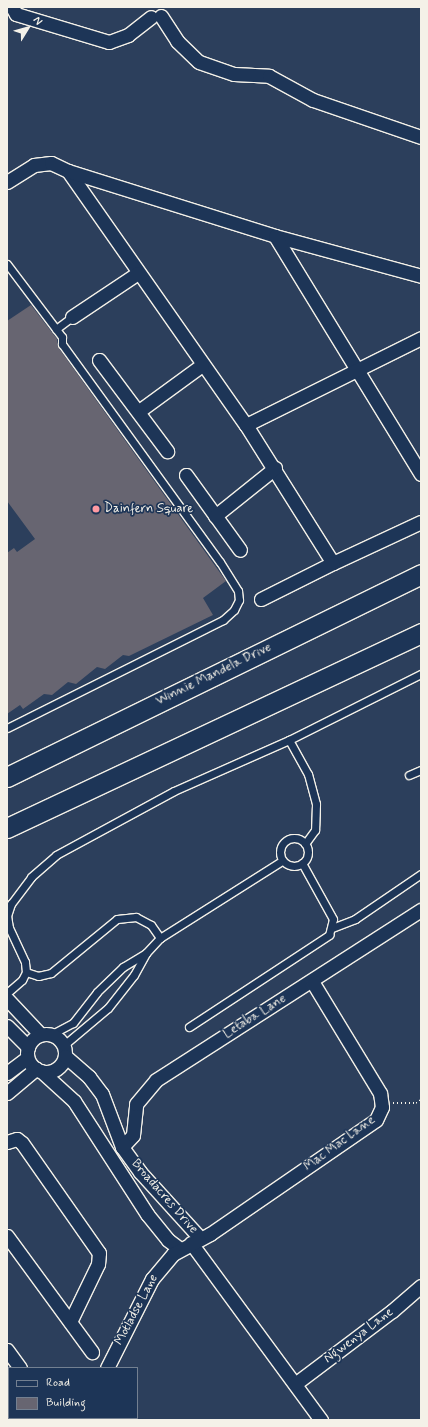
<!DOCTYPE html>
<style>
body{margin:0}
#map{position:relative;width:428px;height:1427px;overflow:hidden;background:#2c3f5c;font-family:Mynerve,sans-serif}
div>[style]{position:absolute}
[style*='--x']{left:calc(var(--x)*1px);top:calc(var(--y)*1px);width:calc(var(--w)*1px);rotate:calc(var(--a)*1deg)}
.building>*{inset:0;background:#676571}
.path>*{height:2px;margin-top:-1px;transform-origin:0;background:repeating-linear-gradient(90deg,#f4f1e8 0 1px,transparent 0 4px)}
.roads{filter:drop-shadow(1px 0 #f4f1e8) drop-shadow(-1px 0 #f4f1e8) drop-shadow(0 1px #f4f1e8) drop-shadow(0 -1px #f4f1e8)}
.service>*{height:7px;margin:-3.5px;padding:0 3.5px;transform-origin:3.5px;border-radius:3.5px;background:#1d3557}
.service>.ring{margin:-3.5px;padding:0;box-sizing:content-box;background:none;border:7px solid #1d3557;border-radius:50%}
.minor>*{height:13px;margin:-6.5px;padding:0 6.5px;transform-origin:6.5px;border-radius:6.5px;background:#1d3557}
.minor>.ring{margin:-6.5px;padding:0;box-sizing:content-box;background:none;border:13px solid #1d3557;border-radius:50%}
.secondary>*{height:19px;margin:-9.5px;padding:0 9.5px;transform-origin:9.5px;border-radius:9.5px;background:#1d3557}
.dots>*{width:11px;height:11px;translate:-50% -50%;box-sizing:border-box;border:2px solid #1d3557;border-radius:50%}
span{translate:-50% -50%;white-space:nowrap;text-align:center;line-height:1.15;-webkit-text-stroke:3.5px #1d3557;paint-order:stroke}
.poi-label{font-size:13px;color:#f4f1e8}
.left{translate:0 -50%;text-align:left}
.street-label{font-size:13px;color:#f4f1e8}
.frame{position:absolute;inset:0;border:8px solid #f4f1e8;pointer-events:none}
.legend{position:absolute;left:8px;top:1367px;width:130px;height:52px;box-sizing:border-box;background:#1d3557;border:1px solid #738091;margin:0;padding:5px 7px;list-style:none;font-size:12px;color:#f4f1e8}
.legend li{display:flex;align-items:center;gap:8px;height:20px}
.legend b{width:20px;border:1px solid #738091}
.north{position:absolute;left:8px;top:8px;width:40px;height:40px;-webkit-text-stroke:3px #1d3557;paint-order:stroke;rotate:53deg;font-size:11px;font-weight:700;line-height:16px;text-align:center;color:#f4f1e8}
.north::after{content:'';display:block;margin:auto;width:14px;height:18px;background:#f4f1e8;clip-path:polygon(50% 0,100% 100%,50% 72%,0 100%)}
</style>
<div id="map">
<div class="building">
<div style="clip-path:polygon(31px 305px,57px 339px,58px 347px,226px 581px,203px 598px,213px 615px,129px 656px,123px 655px,105px 669px,97px 667px,76px 684px,68px 682px,52px 695px,44px 694px,23px 709px,20px 705px,7px 714px,7px 553px,14px 548px,17px 552px,35px 539px,7px 501px,7px 321px)"></div>
</div>
<div class="path">
<div style="--x:393;--y:1103;--w:23;--a:0"></div>
<div style="--x:416;--y:1103;--w:6;--a:-31"></div>
</div>
<div class="roads">
<div class="service">
<div style="--x:7;--y:264;--w:81;--a:53"></div>
<div style="--x:56;--y:329;--w:10;--a:53"></div>
<div style="--x:62;--y:337;--w:7;--a:90"></div>
<div style="--x:62;--y:344;--w:269;--a:54.1"></div>
<div style="--x:220;--y:562;--w:34;--a:58"></div>
<div style="--x:238;--y:591;--w:9;--a:84"></div>
<div style="--x:239;--y:600;--w:11;--a:117"></div>
<div style="--x:234;--y:610;--w:15;--a:138"></div>
<div style="--x:223;--y:620;--w:241;--a:153.4"></div>
<div style="--x:56;--y:329;--w:20;--a:-37"></div>
<div style="--x:289;--y:740;--w:39;--a:61"></div>
<div style="--x:308;--y:774;--w:31;--a:75"></div>
<div style="--x:316;--y:804;--w:26;--a:92"></div>
<div style="--x:315;--y:830;--w:17;--a:126"></div>
<div style="--x:409;--y:775;--w:13;--a:-23"></div>
<div class="ring" style="left:280px;top:838px;width:21px;height:21px"></div>
<div style="--x:332;--y:928;--w:25;--a:-21"></div>
<div style="--x:355;--y:919;--w:80;--a:-34.3"></div>
<div style="--x:26;--y:972;--w:13;--a:18"></div>
<div style="--x:38;--y:976;--w:13;--a:-13"></div>
<div style="--x:51;--y:973;--w:85;--a:-39.3"></div>
<div style="--x:117;--y:919;--w:19;--a:-6"></div>
<div style="--x:136;--y:917;--w:17;--a:28"></div>
<div style="--x:151;--y:925;--w:16;--a:55"></div>
<div style="--x:7;--y:993;--w:20;--a:-41"></div>
<div style="--x:22;--y:980;--w:9;--a:-63"></div>
<div style="--x:26;--y:972;--w:10;--a:-96"></div>
<div style="--x:25;--y:962;--w:38;--a:-115"></div>
<div style="--x:9;--y:928;--w:12;--a:-99"></div>
<div style="--x:7;--y:916;--w:13;--a:-72"></div>
<div style="--x:11;--y:904;--w:34;--a:-53"></div>
<div style="--x:31;--y:877;--w:33;--a:-41"></div>
<div style="--x:56;--y:855;--w:134;--a:-28.5"></div>
<div style="--x:174;--y:791;--w:126;--a:-23.9"></div>
<div style="--x:289;--y:740;--w:148;--a:-26.6"></div>
<div style="--x:189;--y:1027;--w:168;--a:-33.3"></div>
<div style="--x:329;--y:935;--w:16;--a:-76"></div>
<div style="--x:333;--y:919;--w:64;--a:-119"></div>
<div style="--x:52;--y:1034;--w:24;--a:-28"></div>
<div style="--x:73;--y:1023;--w:39;--a:-52"></div>
<div style="--x:97;--y:992;--w:36;--a:-44"></div>
<div style="--x:123;--y:967;--w:27;--a:-31"></div>
<div style="--x:146;--y:953;--w:21;--a:-47"></div>
<div style="--x:160;--y:938;--w:144;--a:-32.3"></div>
<div style="--x:64;--y:1045;--w:57;--a:-40.1"></div>
<div style="--x:108;--y:1008;--w:42;--a:-51.8"></div>
<div style="--x:134;--y:975;--w:25;--a:-61"></div>
</div>
<div class="minor">
<div style="--x:12;--y:7;--w:8;--a:60"></div>
<div style="--x:16;--y:14;--w:97;--a:16.8"></div>
<div style="--x:109;--y:42;--w:20;--a:-20"></div>
<div style="--x:128;--y:35;--w:29;--a:-38"></div>
<div style="--x:161;--y:16;--w:30;--a:57"></div>
<div style="--x:177;--y:41;--w:30;--a:44"></div>
<div style="--x:199;--y:62;--w:37;--a:19"></div>
<div style="--x:234;--y:74;--w:35;--a:3"></div>
<div style="--x:269;--y:76;--w:50;--a:28.6"></div>
<div style="--x:313;--y:100;--w:114;--a:18.9"></div>
<div style="--x:68;--y:171;--w:310;--a:55"></div>
<div style="--x:246;--y:425;--w:163;--a:57.8"></div>
<div style="--x:333;--y:563;--w:97;--a:-25"></div>
<div style="--x:7;--y:182;--w:32;--a:-32"></div>
<div style="--x:34;--y:165;--w:17;--a:-7"></div>
<div style="--x:51;--y:163;--w:19;--a:25"></div>
<div style="--x:68;--y:171;--w:217;--a:17.4"></div>
<div style="--x:275;--y:236;--w:151;--a:15.3"></div>
<div style="--x:275;--y:236;--w:279;--a:58.5"></div>
<div style="--x:72;--y:317;--w:79;--a:-33.7"></div>
<div style="--x:99;--y:360;--w:114;--a:53.2"></div>
<div style="--x:139;--y:411;--w:78;--a:-36.1"></div>
<div style="--x:246;--y:425;--w:195;--a:-26.4"></div>
<div style="--x:186;--y:475;--w:92;--a:54.2"></div>
<div style="--x:215;--y:516;--w:77;--a:-38.7"></div>
<div style="--x:261;--y:599;--w:80;--a:-26.6"></div>
<div style="--x:7;--y:999;--w:48;--a:46.7"></div>
<div style="--x:7;--y:1026;--w:30;--a:45"></div>
<div class="ring" style="left:27px;top:1034px;width:25px;height:25px"></div>
<div style="--x:65;--y:1056;--w:32;--a:41"></div>
<div style="--x:89;--y:1077;--w:21;--a:53"></div>
<div style="--x:102;--y:1094;--w:57;--a:69.3"></div>
<div style="--x:122;--y:1147;--w:31;--a:54"></div>
<div style="--x:140;--y:1172;--w:89;--a:47.7"></div>
<div style="--x:41;--y:1071;--w:45;--a:42.3"></div>
<div style="--x:74;--y:1101;--w:135;--a:57.1"></div>
<div style="--x:147;--y:1214;--w:33;--a:51"></div>
<div style="--x:168;--y:1240;--w:15;--a:37"></div>
<div style="--x:7;--y:1073;--w:25;--a:-37"></div>
<div style="--x:7;--y:1093;--w:38;--a:-40"></div>
<div style="--x:7;--y:1142;--w:10;--a:-17"></div>
<div style="--x:17;--y:1139;--w:6;--a:39"></div>
<div style="--x:22;--y:1143;--w:134;--a:55"></div>
<div style="--x:99;--y:1253;--w:11;--a:95"></div>
<div style="--x:98;--y:1264;--w:64;--a:115.8"></div>
<div style="--x:122;--y:1147;--w:16;--a:-47"></div>
<div style="--x:133;--y:1135;--w:31;--a:-84"></div>
<div style="--x:136;--y:1104;--w:31;--a:-50"></div>
<div style="--x:156;--y:1080;--w:315;--a:-32.7"></div>
<div style="--x:7;--y:1236;--w:144;--a:53.8"></div>
<div style="--x:191;--y:1243;--w:220;--a:53.7"></div>
<div style="--x:7;--y:1350;--w:22;--a:54"></div>
<div style="--x:107;--y:1368;--w:100;--a:-63.2"></div>
<div style="--x:152;--y:1279;--w:33;--a:-50"></div>
<div style="--x:173;--y:1254;--w:42;--a:-28.4"></div>
<div style="--x:210;--y:1234;--w:201;--a:-34.5"></div>
<div style="--x:376;--y:1120;--w:14;--a:-65"></div>
<div style="--x:382;--y:1107;--w:14;--a:-98"></div>
<div style="--x:380;--y:1093;--w:131;--a:-121.3"></div>
<div style="--x:295;--y:1384;--w:121;--a:-37"></div>
<div style="--x:392;--y:1311;--w:38;--a:-41"></div>
<div style="--x:20;--y:1418;--w:2;--a:63"></div>
<div style="--x:56;--y:1418;--w:2;--a:90"></div>
<div style="--x:80;--y:1420;--w:2;--a:-63"></div>
</div>
<div class="secondary">
<div style="--x:7;--y:777;--w:461;--a:-26.1"></div>
<div style="--x:7;--y:828;--w:458;--a:-25.2"></div>
</div>
</div>
<div class="dots">
<div style="left:96px;top:509px;background:#ff9aa2"></div>
</div>
<div class="poi-label">
<span class="left" style="left:104px;top:509px">Dainfern Square</span>
</div>
<div class="street-label">
<span style="left:214px;top:675px;rotate:-26deg">Winnie Mandela Drive</span>
<span style="left:255px;top:1017px;rotate:-32deg">Letaba Lane</span>
<span style="left:340px;top:1144px;rotate:-36deg">Mac Mac Lane</span>
<span style="left:164px;top:1197px;rotate:49deg">Broadacres Drive</span>
<span style="left:137px;top:1310px;rotate:-62deg">Motladse Lane</span>
<span style="left:359px;top:1336px;rotate:-37deg">Ngwenya Lane</span>
</div>
<div class="frame"></div>
<ul class="legend">
<li><b style="height:5px;background:#1d3557"></b>Road</li>
<li><b style="height:11px;background:#676571"></b>Building</li>
</ul>
<div class="north">N</div>
</div>
